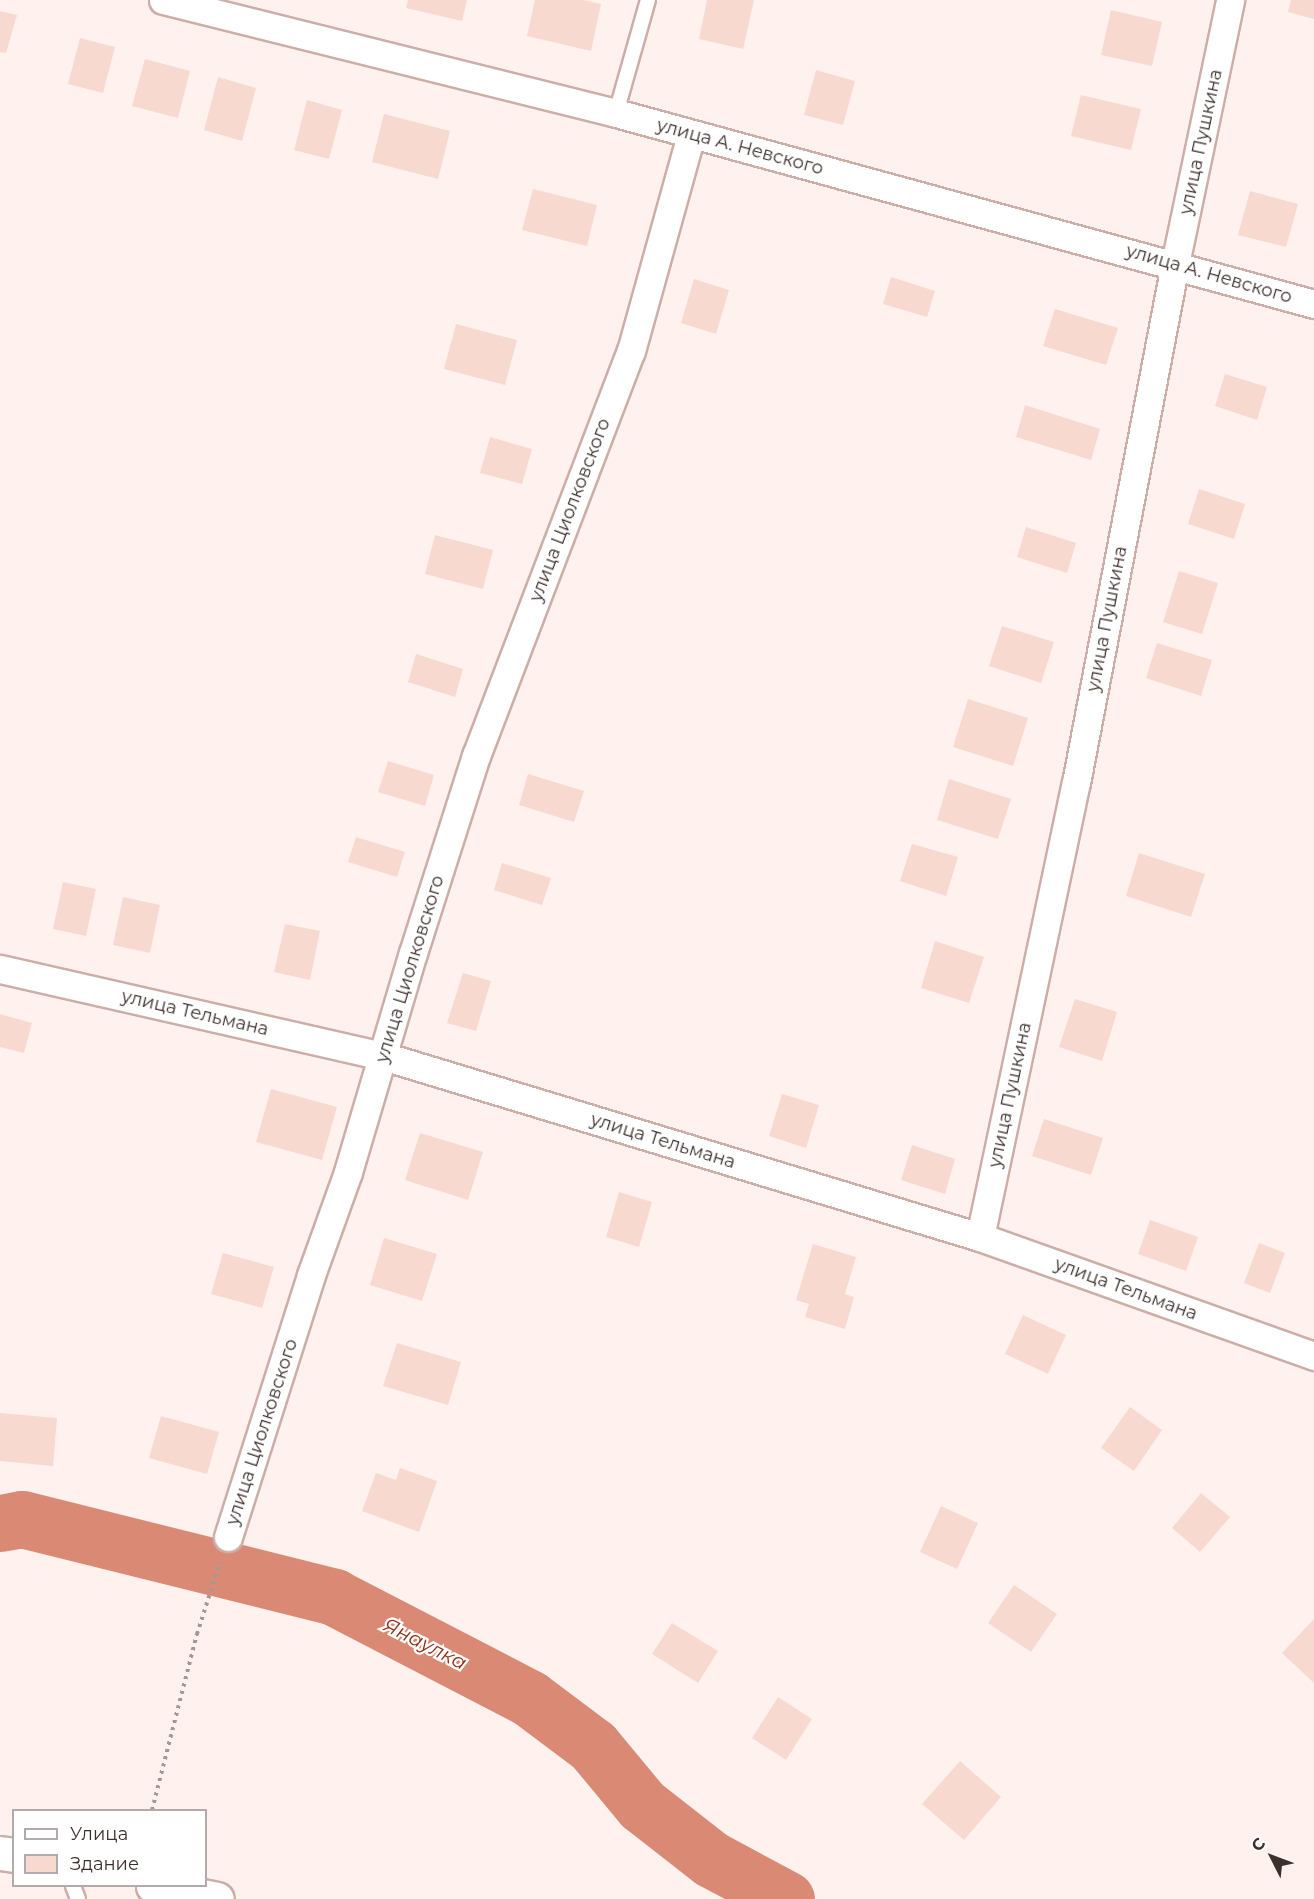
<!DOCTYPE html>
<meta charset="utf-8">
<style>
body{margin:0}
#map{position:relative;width:1314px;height:1899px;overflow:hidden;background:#fef1ee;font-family:Montserrat,sans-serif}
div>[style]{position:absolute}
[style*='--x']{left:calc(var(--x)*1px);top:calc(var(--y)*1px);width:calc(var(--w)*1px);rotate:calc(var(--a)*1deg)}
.river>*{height:57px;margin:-28.5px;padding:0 28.5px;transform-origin:28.5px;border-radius:28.5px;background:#da8974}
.building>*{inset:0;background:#f8d9d0}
.path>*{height:4px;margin-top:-2px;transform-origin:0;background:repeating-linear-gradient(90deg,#a49895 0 3px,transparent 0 7.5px)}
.roads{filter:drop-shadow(2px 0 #cdaea6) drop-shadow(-2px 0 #cdaea6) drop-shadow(0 2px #cdaea6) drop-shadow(0 -2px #cdaea6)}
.lane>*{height:14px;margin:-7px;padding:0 7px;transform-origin:7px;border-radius:7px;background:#fff}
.street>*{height:27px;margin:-13.5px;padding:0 13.5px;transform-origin:13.5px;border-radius:13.5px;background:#fff}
.secondary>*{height:33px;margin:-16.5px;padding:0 16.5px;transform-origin:16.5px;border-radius:16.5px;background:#fff}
span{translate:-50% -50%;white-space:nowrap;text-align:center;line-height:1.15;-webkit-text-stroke:4.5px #fff;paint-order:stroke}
.street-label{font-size:18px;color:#3c302d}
.water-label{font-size:20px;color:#8e2e15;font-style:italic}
.legend{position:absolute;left:12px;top:1809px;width:195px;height:78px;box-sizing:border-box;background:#fff;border:2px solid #b1acab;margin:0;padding:8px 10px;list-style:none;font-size:18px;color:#3c302d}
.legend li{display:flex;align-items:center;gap:12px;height:30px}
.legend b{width:30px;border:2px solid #b1acab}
.north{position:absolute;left:1242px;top:1827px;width:60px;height:60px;-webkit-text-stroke:4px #fff;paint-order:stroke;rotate:312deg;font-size:16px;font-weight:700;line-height:24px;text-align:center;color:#3c302d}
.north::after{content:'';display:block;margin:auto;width:21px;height:27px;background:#3c302d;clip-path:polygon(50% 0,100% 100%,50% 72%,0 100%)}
</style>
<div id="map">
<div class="river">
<div style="--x:0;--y:1523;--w:22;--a:-10"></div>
<div style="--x:22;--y:1519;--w:322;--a:14"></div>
<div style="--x:334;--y:1597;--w:220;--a:27.4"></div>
<div style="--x:529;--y:1698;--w:80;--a:36.9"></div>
<div style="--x:593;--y:1746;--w:77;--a:50.3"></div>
<div style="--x:642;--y:1805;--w:88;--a:38"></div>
<div style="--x:711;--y:1859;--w:85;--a:28.1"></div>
</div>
<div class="building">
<div style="clip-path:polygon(408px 0,467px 0,462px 21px,406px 8px)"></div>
<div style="clip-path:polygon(535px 0,583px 0,601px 4px,591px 51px,527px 36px)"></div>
<div style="clip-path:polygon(707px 0,754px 0,743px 49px,699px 39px)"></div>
<div style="clip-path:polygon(1291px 0,1314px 0,1314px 19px,1288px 12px)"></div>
<div style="clip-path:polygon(1111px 10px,1162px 22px,1152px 66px,1101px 55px)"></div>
<div style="clip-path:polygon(0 11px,17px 15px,6px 53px,0 52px)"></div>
<div style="clip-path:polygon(80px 38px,115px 47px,103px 93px,68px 84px)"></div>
<div style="clip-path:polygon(145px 59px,190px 71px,178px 118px,132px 106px)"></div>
<div style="clip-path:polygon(816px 70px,855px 81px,843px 125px,804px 115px)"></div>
<div style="clip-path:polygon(218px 77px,256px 88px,242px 141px,204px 130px)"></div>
<div style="clip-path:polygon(1081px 95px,1141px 109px,1131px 150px,1071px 136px)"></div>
<div style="clip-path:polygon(307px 100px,342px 110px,329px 159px,294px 150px)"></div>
<div style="clip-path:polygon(384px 114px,450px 131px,438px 179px,372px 162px)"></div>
<div style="clip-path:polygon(533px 189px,597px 205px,587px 246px,522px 230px)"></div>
<div style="clip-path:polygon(1250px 191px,1298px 204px,1286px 247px,1238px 235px)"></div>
<div style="clip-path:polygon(891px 277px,935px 291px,927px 317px,883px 304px)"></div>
<div style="clip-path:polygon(694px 279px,729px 290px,716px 334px,681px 323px)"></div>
<div style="clip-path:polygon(1055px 309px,1118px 328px,1106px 365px,1043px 346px)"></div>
<div style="clip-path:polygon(456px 324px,517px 340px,505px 385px,444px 369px)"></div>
<div style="clip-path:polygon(1225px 374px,1267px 387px,1257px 420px,1215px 406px)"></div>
<div style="clip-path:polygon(1025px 405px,1100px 429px,1091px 460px,1016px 437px)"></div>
<div style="clip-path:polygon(490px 437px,532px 449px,522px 484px,480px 473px)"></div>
<div style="clip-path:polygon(1199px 489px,1245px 504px,1234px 539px,1188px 524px)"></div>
<div style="clip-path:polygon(1026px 527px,1076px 543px,1067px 573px,1017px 557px)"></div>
<div style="clip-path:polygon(435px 535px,493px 550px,483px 589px,425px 574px)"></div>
<div style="clip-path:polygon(1179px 571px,1218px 583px,1202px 634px,1163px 622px)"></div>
<div style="clip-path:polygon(1002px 626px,1054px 642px,1041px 683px,989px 666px)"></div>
<div style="clip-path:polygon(1157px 643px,1212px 660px,1201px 696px,1146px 678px)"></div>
<div style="clip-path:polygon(416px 654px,463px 669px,455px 697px,408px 682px)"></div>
<div style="clip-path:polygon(968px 699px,1028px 718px,1013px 766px,953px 747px)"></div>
<div style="clip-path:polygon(388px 761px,434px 775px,425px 806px,378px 792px)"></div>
<div style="clip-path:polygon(528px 774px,584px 791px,574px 822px,519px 805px)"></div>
<div style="clip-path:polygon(949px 779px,1011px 799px,998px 839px,937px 820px)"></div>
<div style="clip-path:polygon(356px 837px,405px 852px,397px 877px,348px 862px)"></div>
<div style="clip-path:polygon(912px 844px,958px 857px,946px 896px,900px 881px)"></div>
<div style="clip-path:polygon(1139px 853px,1205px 874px,1191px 917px,1126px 896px)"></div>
<div style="clip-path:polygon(502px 863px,551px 878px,542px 905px,494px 890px)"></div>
<div style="clip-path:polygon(63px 882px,96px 889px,86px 936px,53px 929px)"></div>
<div style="clip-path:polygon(123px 897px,160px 905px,150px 953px,113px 945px)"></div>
<div style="clip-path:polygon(285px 924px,320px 931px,310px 980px,274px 972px)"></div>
<div style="clip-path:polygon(935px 941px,984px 957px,969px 1003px,921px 988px)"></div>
<div style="clip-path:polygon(463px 973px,491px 981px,476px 1031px,447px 1023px)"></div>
<div style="clip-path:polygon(1075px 999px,1117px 1012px,1102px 1061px,1059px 1047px)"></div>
<div style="clip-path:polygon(0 1014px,32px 1023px,24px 1053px,0 1047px)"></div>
<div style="clip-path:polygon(271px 1089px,337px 1107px,322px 1160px,256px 1142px)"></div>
<div style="clip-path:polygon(782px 1094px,819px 1105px,806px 1148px,769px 1136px)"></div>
<div style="clip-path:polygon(1044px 1119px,1103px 1138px,1091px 1175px,1032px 1156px)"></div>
<div style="clip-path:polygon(420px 1133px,483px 1152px,468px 1200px,405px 1180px)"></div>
<div style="clip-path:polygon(912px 1145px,955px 1159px,945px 1194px,901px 1180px)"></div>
<div style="clip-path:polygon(619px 1192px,652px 1202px,639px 1247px,606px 1237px)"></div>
<div style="clip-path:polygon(1150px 1220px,1198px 1237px,1186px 1271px,1138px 1254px)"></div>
<div style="clip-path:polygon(384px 1238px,437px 1254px,422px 1301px,370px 1285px)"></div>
<div style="clip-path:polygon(1259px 1243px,1285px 1253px,1270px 1293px,1244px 1283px)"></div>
<div style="clip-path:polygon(813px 1244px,856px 1257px,845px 1294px,854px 1297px,845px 1329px,805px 1317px,809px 1304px,796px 1300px)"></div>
<div style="clip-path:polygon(223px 1253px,274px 1267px,262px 1308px,211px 1294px)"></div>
<div style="clip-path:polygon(1023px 1315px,1066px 1335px,1048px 1374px,1005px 1354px)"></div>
<div style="clip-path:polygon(397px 1343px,461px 1362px,448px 1405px,383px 1386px)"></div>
<div style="clip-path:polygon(1130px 1407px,1162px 1430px,1134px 1471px,1101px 1448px)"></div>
<div style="clip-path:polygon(0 1413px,57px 1418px,53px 1466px,0 1461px)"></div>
<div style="clip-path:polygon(161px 1416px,219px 1432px,207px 1474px,149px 1458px)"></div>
<div style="clip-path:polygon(400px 1468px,437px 1481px,419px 1532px,362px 1511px,376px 1473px,396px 1480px)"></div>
<div style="clip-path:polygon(1201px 1493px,1230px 1517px,1200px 1552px,1172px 1528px)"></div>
<div style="clip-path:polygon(941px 1506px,978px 1523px,957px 1569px,920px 1552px)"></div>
<div style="clip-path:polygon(1014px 1585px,1057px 1614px,1031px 1652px,988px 1623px)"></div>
<div style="clip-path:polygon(1314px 1619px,1314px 1683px,1282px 1653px)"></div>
<div style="clip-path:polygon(672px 1623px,718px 1651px,698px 1683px,652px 1654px)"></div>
<div style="clip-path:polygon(778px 1697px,812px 1719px,786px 1760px,752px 1738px)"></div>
<div style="clip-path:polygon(960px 1761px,1001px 1797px,964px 1840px,922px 1804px)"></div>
</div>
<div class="path">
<div style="--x:152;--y:1810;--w:182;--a:-75.7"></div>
<div style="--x:197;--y:1634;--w:76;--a:-72.3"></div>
</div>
<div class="roads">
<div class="lane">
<div style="--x:616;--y:113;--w:117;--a:-74.2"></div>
<div style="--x:73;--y:1886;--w:14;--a:69"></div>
</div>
<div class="street">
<div style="--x:163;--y:0;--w:467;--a:14"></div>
<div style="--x:616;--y:113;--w:724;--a:15.3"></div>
<div style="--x:0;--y:969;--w:393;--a:12.8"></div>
<div style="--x:383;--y:1056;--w:624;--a:16.87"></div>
<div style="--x:980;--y:1237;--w:355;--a:19.6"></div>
<div style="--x:980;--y:1237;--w:464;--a:-78.1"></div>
<div style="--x:1076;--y:783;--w:528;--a:-79.2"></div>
<div style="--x:1175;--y:264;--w:270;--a:-78.2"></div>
<div style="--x:228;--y:1537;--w:275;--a:-72.4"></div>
<div style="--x:311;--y:1275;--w:109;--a:-70.2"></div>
<div style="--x:348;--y:1172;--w:228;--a:-73.5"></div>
<div style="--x:413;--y:953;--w:207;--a:-72.3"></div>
<div style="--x:476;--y:756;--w:434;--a:-69.1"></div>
<div style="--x:631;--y:351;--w:224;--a:-74.5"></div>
</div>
<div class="secondary">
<div style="--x:0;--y:1853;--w:14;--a:8"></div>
<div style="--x:153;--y:1886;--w:65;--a:11.5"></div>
</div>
</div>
<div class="street-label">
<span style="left:1201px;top:142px;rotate:-78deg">улица Пушкина</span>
<span style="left:740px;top:147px;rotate:15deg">улица А. Невского</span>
<span style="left:1209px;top:274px;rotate:16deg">улица А. Невского</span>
<span style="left:570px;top:510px;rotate:-69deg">улица Циолковского</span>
<span style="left:1107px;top:619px;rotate:-79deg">улица Пушкина</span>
<span style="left:410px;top:969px;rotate:-73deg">улица Циолковского</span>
<span style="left:195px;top:1013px;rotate:13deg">улица Тельмана</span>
<span style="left:1010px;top:1095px;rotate:-78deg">улица Пушкина</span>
<span style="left:663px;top:1141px;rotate:17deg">улица Тельмана</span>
<span style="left:1126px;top:1289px;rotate:20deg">улица Тельмана</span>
<span style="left:262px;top:1432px;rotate:-72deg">улица Циолковского</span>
</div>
<div class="water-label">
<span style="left:425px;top:1644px;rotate:27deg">Янаулка</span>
</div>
<ul class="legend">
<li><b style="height:8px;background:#fff"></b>Улица</li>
<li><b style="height:16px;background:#f8d9d0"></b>Здание</li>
</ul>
<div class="north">С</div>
</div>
